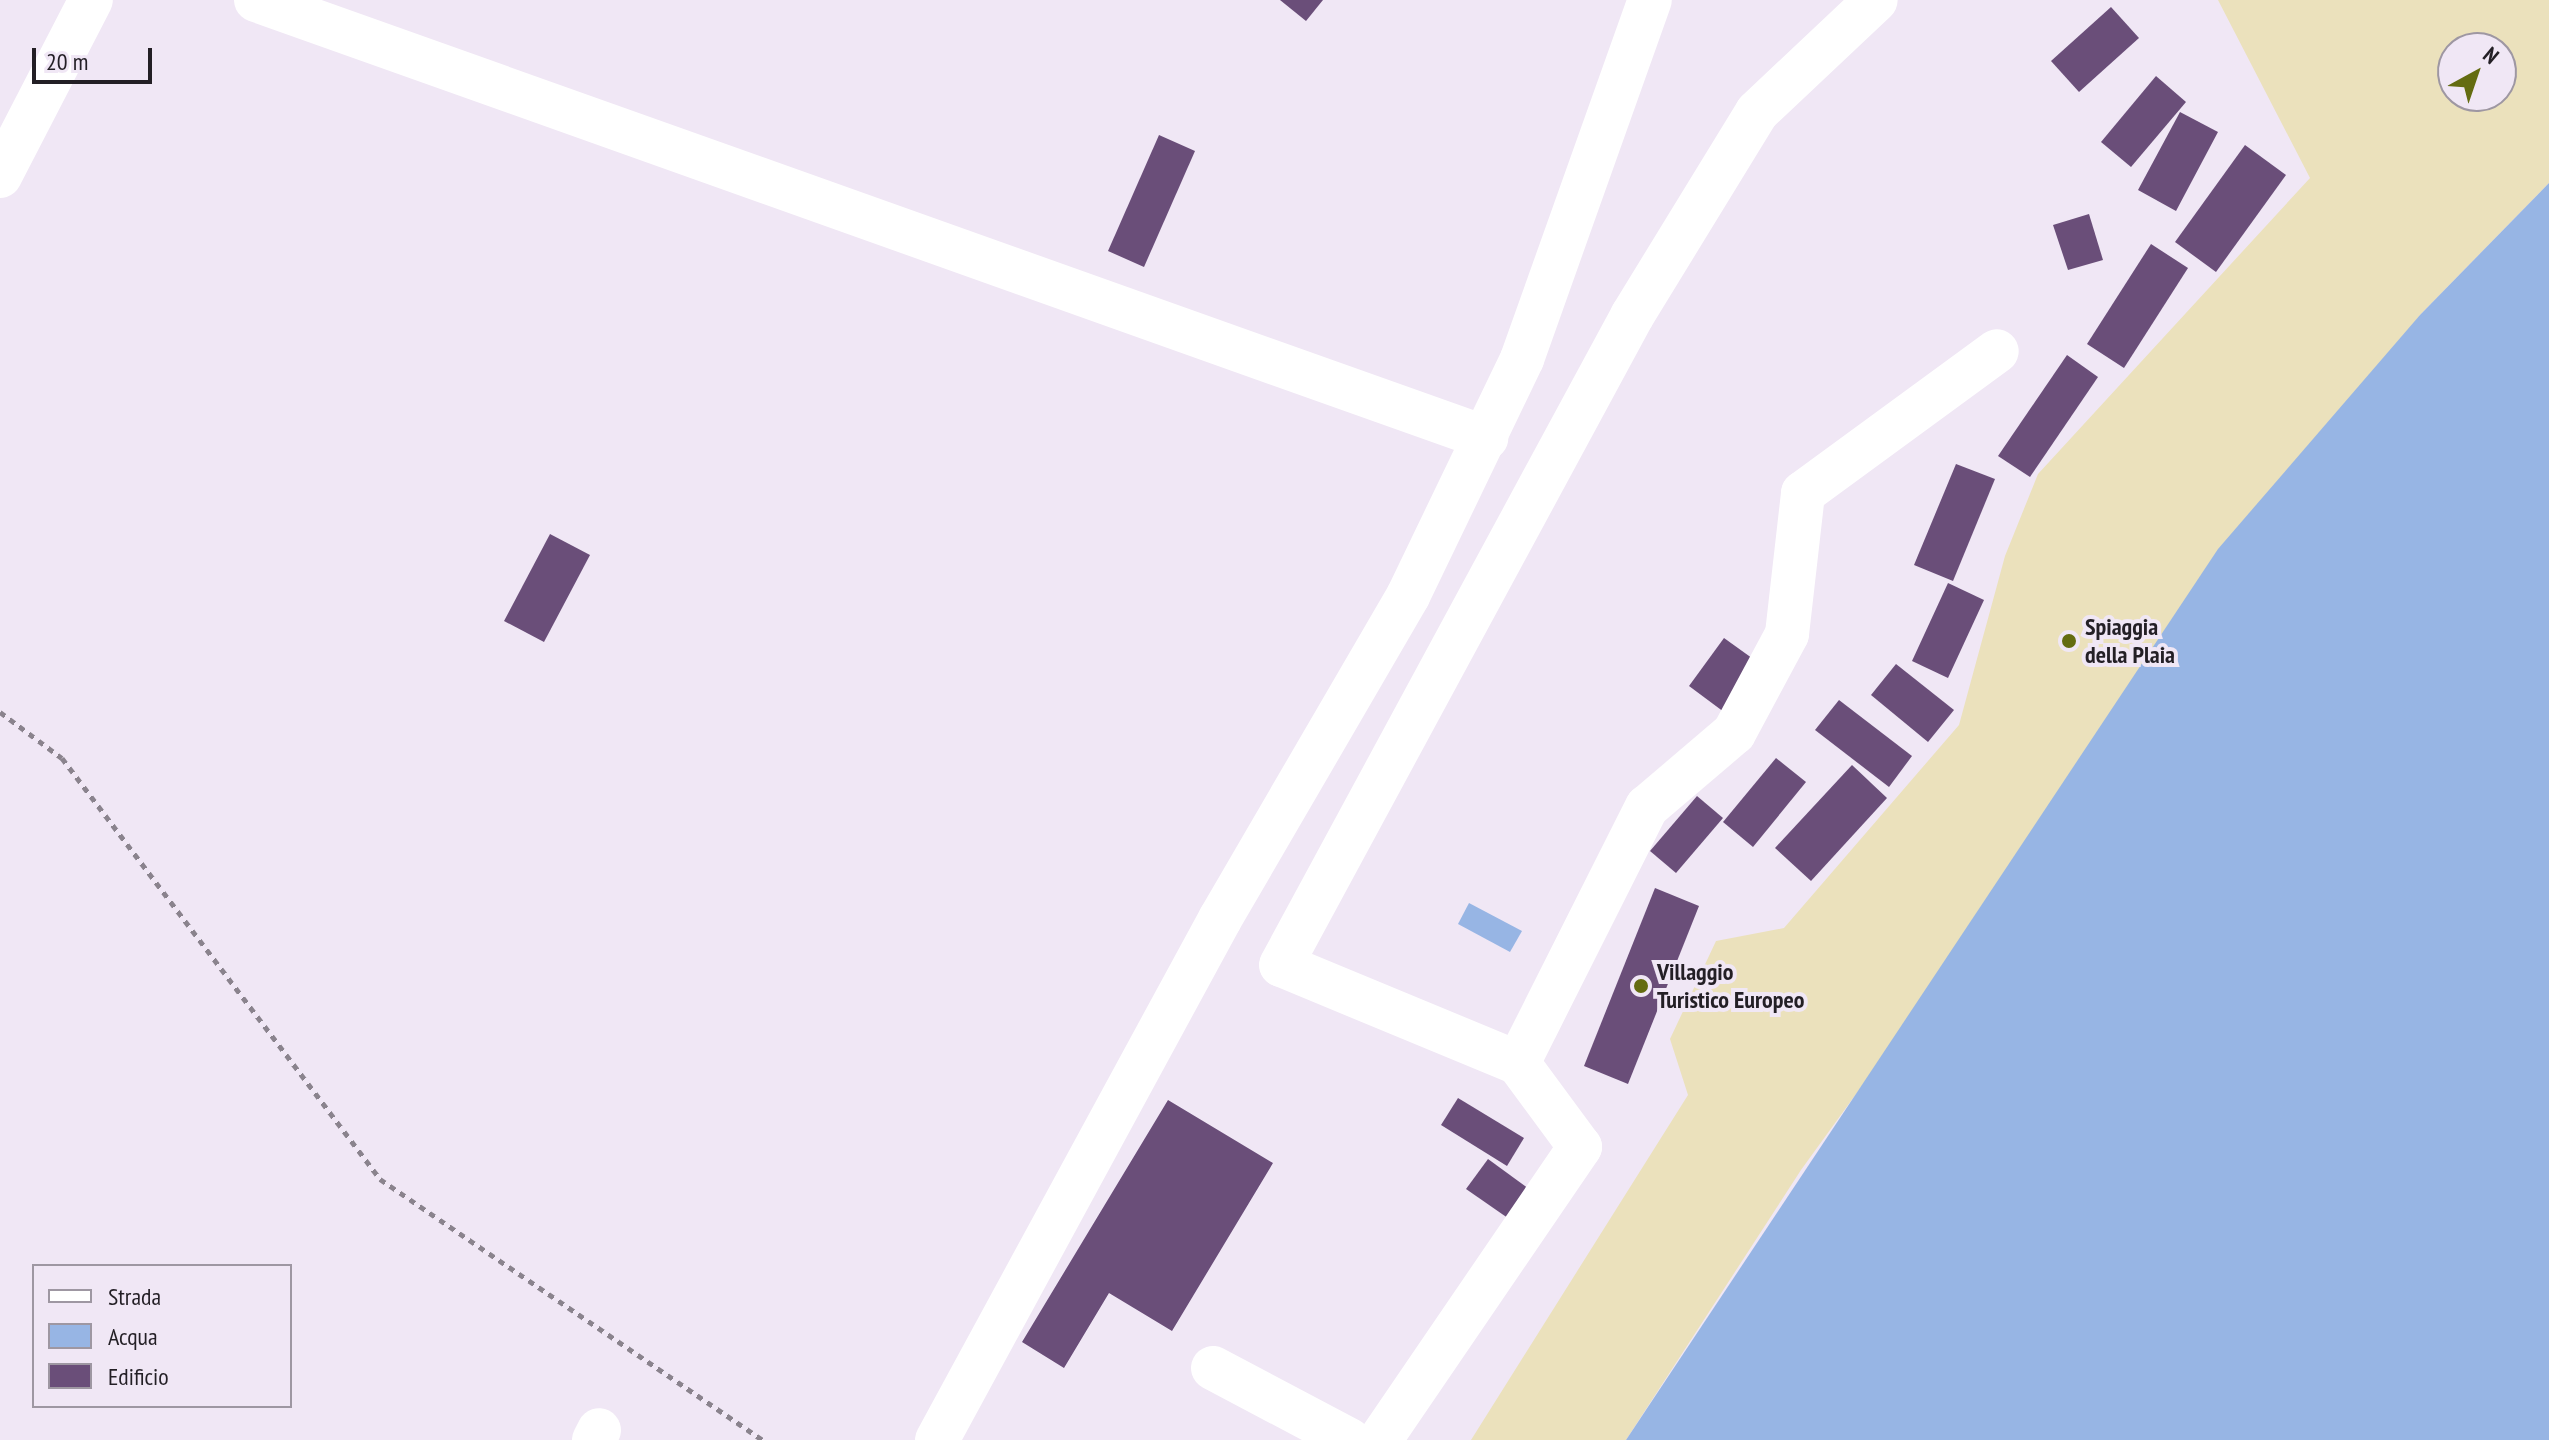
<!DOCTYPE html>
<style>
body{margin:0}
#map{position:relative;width:2549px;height:1440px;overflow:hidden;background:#f0e7f5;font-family:"PT Sans Narrow",sans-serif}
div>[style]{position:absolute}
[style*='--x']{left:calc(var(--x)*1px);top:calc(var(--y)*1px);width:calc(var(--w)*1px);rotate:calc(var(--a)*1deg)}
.sand>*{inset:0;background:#ebe1bc}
.water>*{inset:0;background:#97b5e4}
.building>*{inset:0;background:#6a4e79}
.path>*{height:5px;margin-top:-2.5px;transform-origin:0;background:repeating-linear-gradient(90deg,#8a838d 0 6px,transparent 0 12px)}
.minor>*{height:44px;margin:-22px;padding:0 22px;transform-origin:22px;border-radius:22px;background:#fff}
.dots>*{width:22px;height:22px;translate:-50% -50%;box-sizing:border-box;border:4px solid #f0e7f5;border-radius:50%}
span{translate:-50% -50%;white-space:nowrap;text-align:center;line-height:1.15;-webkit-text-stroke:8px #f0e7f5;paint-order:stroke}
.poi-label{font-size:24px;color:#231f25;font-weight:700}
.left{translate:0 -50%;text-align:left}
.legend{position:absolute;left:32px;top:1264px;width:260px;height:144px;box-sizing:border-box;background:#f0e7f5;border:2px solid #9e97a2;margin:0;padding:10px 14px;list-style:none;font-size:24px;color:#231f25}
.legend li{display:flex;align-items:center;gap:16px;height:40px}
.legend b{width:40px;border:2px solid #9e97a2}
.north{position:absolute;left:2437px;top:32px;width:80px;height:80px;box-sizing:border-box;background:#f0e7f5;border:2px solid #9e97a2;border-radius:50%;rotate:40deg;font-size:22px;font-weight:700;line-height:32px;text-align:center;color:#231f25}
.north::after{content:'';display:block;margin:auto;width:28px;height:36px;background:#646c11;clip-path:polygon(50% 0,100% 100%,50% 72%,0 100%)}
.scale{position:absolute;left:32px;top:48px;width:120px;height:36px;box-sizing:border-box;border:4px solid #231f25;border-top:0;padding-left:10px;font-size:24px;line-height:28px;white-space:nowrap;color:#231f25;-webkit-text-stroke:6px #f0e7f5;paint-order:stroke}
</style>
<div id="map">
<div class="sand">
<div style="clip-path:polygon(evenodd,2218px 0,2549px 0,2549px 183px,2420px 315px,1801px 1170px,1626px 1440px,1471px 1440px,1688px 1095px,1670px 1039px,1716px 941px,1784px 928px,1959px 725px,2005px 556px,2038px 474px,2310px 178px,2218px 0,2453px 48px,2501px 48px,2501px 96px,2453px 96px,2453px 48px)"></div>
</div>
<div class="water">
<div style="clip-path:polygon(2549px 183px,2549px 1440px,1626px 1440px,2218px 549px,2420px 315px)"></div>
<div style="clip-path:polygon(1469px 903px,1522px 931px,1510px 952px,1458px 924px)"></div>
</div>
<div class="building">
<div style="clip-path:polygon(1280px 0,1323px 0,1306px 21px)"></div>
<div style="clip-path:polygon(2111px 7px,2139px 38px,2079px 92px,2051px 61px)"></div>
<div style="clip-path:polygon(2156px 76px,2186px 102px,2131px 167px,2101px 142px)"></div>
<div style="clip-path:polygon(2180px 112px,2218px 132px,2176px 211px,2138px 190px)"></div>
<div style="clip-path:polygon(1159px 135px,1195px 151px,1144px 267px,1108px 251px)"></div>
<div style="clip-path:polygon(2245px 145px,2286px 175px,2216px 272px,2175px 242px)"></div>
<div style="clip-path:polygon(2089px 214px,2103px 260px,2068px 270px,2053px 225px)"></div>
<div style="clip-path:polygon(2151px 244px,2188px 268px,2124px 368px,2087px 344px)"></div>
<div style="clip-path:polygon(2067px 355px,2098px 377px,2030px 477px,1998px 456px)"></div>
<div style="clip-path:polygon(1956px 464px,1995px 479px,1953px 581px,1914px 565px)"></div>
<div style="clip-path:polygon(550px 534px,590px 555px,544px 642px,504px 621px)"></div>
<div style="clip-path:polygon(1948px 583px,1984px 600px,1948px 678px,1912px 661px)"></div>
<div style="clip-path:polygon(1724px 638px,1763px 666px,1728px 715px,1689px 686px)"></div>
<div style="clip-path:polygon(1896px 664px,1954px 710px,1928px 742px,1871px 695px)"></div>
<div style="clip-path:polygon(1839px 700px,1912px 756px,1889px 787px,1815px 730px)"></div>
<div style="clip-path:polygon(1776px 758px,1806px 782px,1753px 847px,1723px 822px)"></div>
<div style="clip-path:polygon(1852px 765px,1887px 798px,1811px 881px,1775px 848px)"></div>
<div style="clip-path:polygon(1697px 796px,1723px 818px,1676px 873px,1650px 851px)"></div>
<div style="clip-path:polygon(1655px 888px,1699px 906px,1628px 1084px,1584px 1066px)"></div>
<div style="clip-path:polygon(1458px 1098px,1524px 1138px,1507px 1166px,1441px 1125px)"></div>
<div style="clip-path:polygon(1168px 1100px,1273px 1163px,1172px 1331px,1109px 1293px,1064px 1368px,1022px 1342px)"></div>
<div style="clip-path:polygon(1488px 1159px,1536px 1194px,1515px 1223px,1466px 1189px)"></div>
</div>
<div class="path">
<div style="--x:0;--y:712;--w:77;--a:36.6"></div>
<div style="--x:62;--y:758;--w:528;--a:52.93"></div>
<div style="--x:380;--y:1179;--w:463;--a:34.3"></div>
</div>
<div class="minor">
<div style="--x:256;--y:0;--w:1306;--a:19.6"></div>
<div style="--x:0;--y:176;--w:198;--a:-62.7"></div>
<div style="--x:1518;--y:1063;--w:256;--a:-157.5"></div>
<div style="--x:1281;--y:965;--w:738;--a:-61.59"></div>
<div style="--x:1632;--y:316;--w:239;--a:-58.5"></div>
<div style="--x:1757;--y:112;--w:163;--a:-43.3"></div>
<div style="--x:1213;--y:1368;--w:154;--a:27.9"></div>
<div style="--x:594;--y:1440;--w:11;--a:-63"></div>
<div style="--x:937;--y:1440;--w:593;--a:-61.49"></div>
<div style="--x:1220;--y:919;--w:374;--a:-59.8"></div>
<div style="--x:1408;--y:596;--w:263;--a:-64.3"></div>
<div style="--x:1522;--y:359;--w:381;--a:-70.4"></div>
<div style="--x:1380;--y:1440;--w:355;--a:-55.7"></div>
<div style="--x:1580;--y:1147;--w:104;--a:-126.4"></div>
<div style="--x:1518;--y:1063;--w:287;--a:-63.3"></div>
<div style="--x:1647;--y:807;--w:114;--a:-40.4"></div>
<div style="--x:1734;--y:733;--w:112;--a:-61.8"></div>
<div style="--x:1787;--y:634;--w:142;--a:-83.5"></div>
<div style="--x:1803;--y:493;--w:240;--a:-36.2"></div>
</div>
<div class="dots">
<div style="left:2069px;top:641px;background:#646c11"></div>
<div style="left:1641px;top:986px;background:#646c11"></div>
</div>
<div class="poi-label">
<span class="left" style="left:2085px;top:641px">Spiaggia<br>della Plaia</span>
<span class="left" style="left:1657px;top:986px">Villaggio<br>Turistico Europeo</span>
</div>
<ul class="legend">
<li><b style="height:10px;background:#fff"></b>Strada</li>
<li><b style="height:22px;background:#97b5e4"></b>Acqua</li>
<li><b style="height:22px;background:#6a4e79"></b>Edificio</li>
</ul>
<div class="north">N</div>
<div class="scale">20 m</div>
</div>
